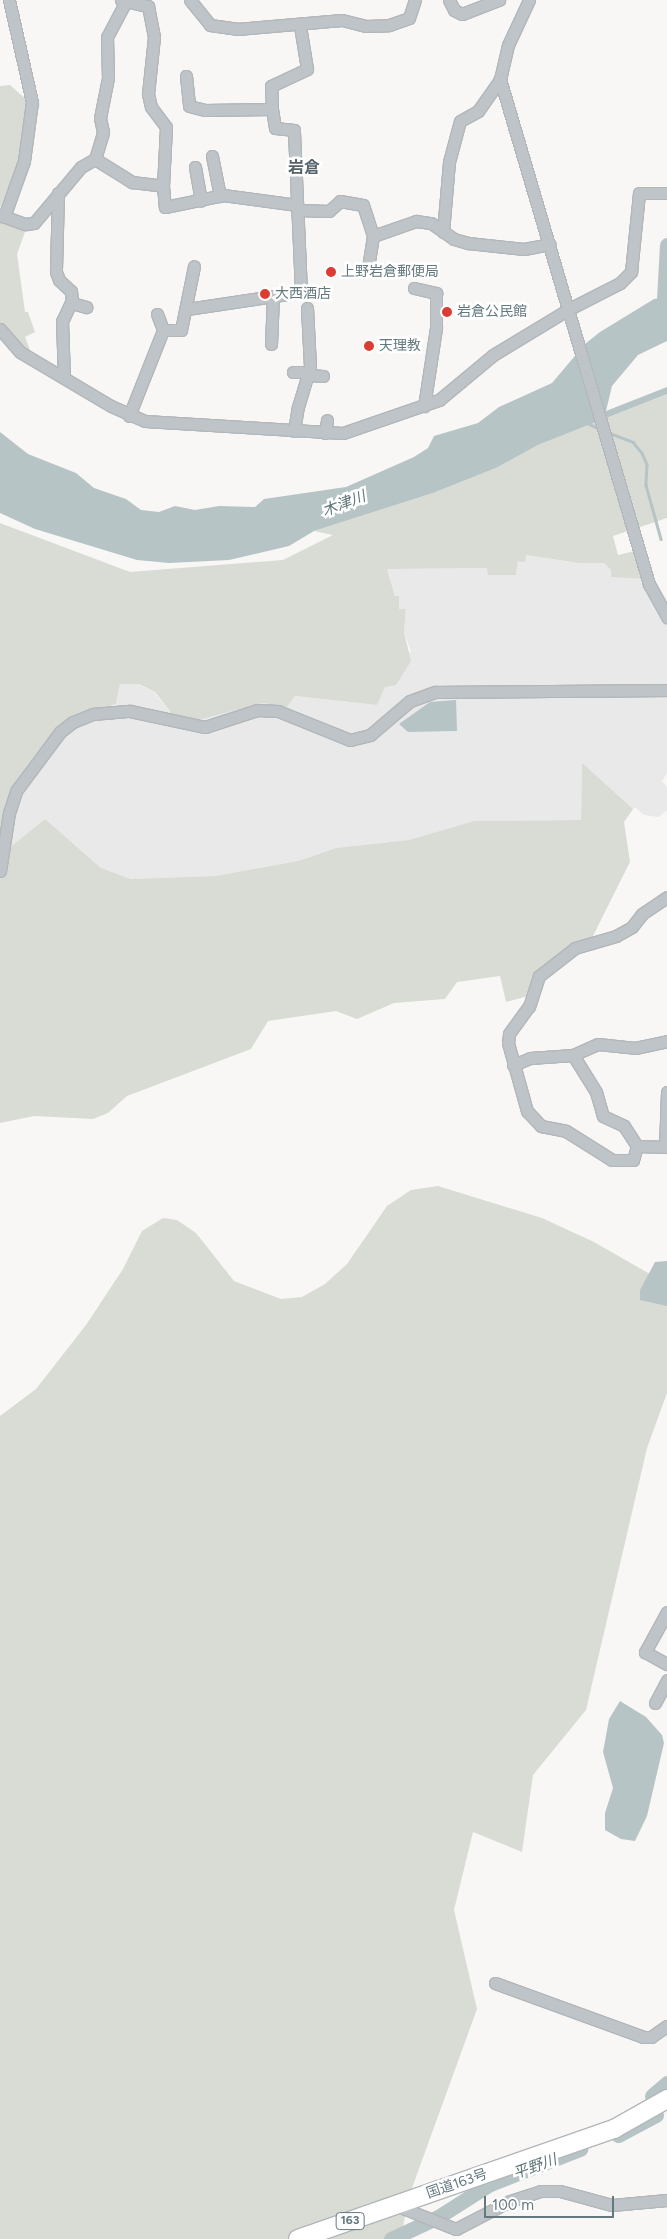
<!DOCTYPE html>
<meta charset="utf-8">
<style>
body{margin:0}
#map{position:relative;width:667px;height:2239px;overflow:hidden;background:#f8f7f5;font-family:Figtree,"Noto Sans JP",sans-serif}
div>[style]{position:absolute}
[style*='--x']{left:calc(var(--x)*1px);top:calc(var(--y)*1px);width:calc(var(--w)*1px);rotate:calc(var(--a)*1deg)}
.built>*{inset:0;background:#e8e9e8}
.green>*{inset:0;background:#d8dcd4}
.water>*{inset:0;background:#b6c4c6}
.stream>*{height:2.5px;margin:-1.25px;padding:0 1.25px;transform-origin:1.25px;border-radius:1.25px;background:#b6c4c6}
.river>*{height:15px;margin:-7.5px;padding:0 7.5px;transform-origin:7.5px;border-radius:7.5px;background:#b6c4c6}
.roads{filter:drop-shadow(1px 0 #b2b7ba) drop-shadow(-1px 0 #b2b7ba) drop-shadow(0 1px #b2b7ba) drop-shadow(0 -1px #b2b7ba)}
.minor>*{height:11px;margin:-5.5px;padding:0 5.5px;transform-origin:5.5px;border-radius:5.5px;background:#bec4c7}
.highway>*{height:18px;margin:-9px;padding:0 9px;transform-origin:9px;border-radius:9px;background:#fff}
.dots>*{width:14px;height:14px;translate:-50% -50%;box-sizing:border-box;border:2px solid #fff;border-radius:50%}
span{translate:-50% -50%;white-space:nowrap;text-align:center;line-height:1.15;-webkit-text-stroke:5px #fff;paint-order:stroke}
.shield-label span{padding:1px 4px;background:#fff;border:1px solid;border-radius:4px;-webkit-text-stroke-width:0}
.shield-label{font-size:12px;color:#64787f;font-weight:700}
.poi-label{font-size:14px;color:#64787f}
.left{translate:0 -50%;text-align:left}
.street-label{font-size:14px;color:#64787f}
.water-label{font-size:15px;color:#5f7679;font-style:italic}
.quarter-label{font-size:16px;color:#56646a;font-weight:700}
.scale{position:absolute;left:484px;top:2196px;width:130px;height:22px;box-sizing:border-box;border:2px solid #64787f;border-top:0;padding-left:6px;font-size:15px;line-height:18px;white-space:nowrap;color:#64787f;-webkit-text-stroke:4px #fff;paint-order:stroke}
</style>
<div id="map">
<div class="built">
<div style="clip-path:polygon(526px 555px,579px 563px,604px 563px,611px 570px,612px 577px,643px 579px,659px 615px,667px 625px,667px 773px,662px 781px,667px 787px,667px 810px,659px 817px,644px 815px,635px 807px,633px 809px,582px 764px,581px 820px,474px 821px,409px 840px,336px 848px,298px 861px,215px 876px,131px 879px,101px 868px,45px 819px,8px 850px,0 835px,5px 805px,13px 785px,62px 723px,97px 707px,116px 704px,120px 684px,138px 684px,154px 692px,173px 715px,263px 703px,287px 707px,295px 696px,377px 705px,385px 686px,411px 651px,404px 632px,406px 610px,399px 609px,387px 569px,488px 568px,488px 575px,516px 575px,518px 561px)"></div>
</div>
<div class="green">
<div style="clip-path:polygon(10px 85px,28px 101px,24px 150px,0 208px,0 86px)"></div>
<div style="clip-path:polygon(0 219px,26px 229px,17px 254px,25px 312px,28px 312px,35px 332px,25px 337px,32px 355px,12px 341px,0 323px)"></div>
<div style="clip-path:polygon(667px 394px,667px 518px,613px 536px,618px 555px,635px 551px,643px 579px,611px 577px,611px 570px,604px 563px,579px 563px,526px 555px,525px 562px,518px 561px,516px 575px,488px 575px,487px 568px,387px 569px,395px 596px,399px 596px,399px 609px,406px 609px,404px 632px,411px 661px,396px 685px,385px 687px,377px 705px,295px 696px,287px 707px,263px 703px,198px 720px,173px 715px,155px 692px,139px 684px,120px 684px,116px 704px,72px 717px,38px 751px,13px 785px,5px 805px,0 835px,0 523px,130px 572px,283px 560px,333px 535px,314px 531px,433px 493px,496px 468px,538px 445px)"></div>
<div style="clip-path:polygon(582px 763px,633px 809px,624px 822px,630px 862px,592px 938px,573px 946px,528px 996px,506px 1002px,500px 976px,457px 982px,445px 999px,394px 1003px,357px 1019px,336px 1011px,268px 1021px,251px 1049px,127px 1096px,108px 1113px,93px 1119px,34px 1116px,0 1123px,0 848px,8px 849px,45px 819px,101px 868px,131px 879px,215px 876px,298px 861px,336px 848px,409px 840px,474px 821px,581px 820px)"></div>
<div style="clip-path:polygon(438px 1186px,542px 1218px,594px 1242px,655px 1277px,667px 1292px,667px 1393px,647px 1448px,586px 1710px,533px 1775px,522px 1852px,473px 1832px,454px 1910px,477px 2009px,408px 2199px,401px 2239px,0 2239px,0 1416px,36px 1389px,86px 1325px,123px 1269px,142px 1231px,163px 1218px,177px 1220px,196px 1233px,234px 1281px,281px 1299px,302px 1297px,325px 1284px,347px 1264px,387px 1206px,411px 1190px)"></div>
</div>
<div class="water">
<div style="clip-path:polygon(667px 297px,667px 341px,638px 355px,612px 386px,606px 411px,667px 387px,667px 394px,538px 445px,496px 468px,433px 493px,314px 531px,289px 546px,229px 560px,169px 563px,137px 560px,35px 529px,0 513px,0 432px,28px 454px,76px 473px,94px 488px,126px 499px,141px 510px,159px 512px,175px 506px,195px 510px,219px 506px,255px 507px,264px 499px,346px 487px,414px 457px,428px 448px,434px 436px,478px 423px,499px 407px,552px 383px,585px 344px,600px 332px,654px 299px)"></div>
<div style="clip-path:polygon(456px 700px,457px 731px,408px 732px,399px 724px,430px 702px)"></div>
<div style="clip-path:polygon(667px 1261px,667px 1306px,640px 1300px,640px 1290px,655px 1262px)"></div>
<div style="clip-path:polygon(620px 1701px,646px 1717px,662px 1735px,664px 1743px,647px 1816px,635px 1841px,621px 1839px,605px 1830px,605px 1813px,613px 1788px,603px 1752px,609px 1719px)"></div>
</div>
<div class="stream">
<div style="--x:589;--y:424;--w:12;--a:24"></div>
<div style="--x:607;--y:432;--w:28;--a:21"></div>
<div style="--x:633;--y:442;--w:14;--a:51"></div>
<div style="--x:642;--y:453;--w:12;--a:66"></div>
<div style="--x:647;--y:464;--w:21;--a:93"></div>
<div style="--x:646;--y:485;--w:56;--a:74.5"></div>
</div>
<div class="river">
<div style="--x:663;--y:318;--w:73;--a:-86.9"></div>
<div style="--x:652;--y:2096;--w:20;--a:-41"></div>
<div style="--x:618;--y:2135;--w:43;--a:-27.8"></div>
<div style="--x:391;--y:2239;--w:52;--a:-25.1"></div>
<div style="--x:438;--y:2217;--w:62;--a:-32.4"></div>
<div style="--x:490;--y:2184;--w:97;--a:-21.3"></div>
</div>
<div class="roads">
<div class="minor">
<div style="--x:121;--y:0;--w:28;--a:13"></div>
<div style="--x:148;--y:6;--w:32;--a:79"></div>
<div style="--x:154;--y:37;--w:57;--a:96"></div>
<div style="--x:148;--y:94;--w:13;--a:77"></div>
<div style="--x:151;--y:107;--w:25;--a:53"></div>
<div style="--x:166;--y:127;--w:59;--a:92.9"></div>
<div style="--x:163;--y:186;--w:21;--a:85"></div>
<div style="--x:165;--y:207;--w:59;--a:-11.7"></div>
<div style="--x:223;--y:195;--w:75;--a:7.7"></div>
<div style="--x:190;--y:0;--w:32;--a:51"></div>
<div style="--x:210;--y:25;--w:27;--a:8"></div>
<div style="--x:237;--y:29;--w:105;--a:-4.9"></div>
<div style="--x:342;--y:20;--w:25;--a:14"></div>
<div style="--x:366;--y:26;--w:23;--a:-2"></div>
<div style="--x:389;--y:25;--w:21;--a:-19"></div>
<div style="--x:409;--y:18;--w:19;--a:-72"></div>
<div style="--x:449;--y:0;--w:11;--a:63"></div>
<div style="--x:454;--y:10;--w:9;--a:27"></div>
<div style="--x:462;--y:14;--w:40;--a:-21"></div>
<div style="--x:529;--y:0;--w:50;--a:115"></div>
<div style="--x:508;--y:45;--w:35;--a:103"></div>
<div style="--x:500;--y:79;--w:527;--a:73.56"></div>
<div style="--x:649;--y:584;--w:38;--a:61"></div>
<div style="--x:186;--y:76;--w:30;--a:84"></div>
<div style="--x:189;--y:106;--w:16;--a:14"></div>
<div style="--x:205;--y:110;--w:67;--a:-0.9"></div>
<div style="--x:272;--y:109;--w:23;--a:-92"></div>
<div style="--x:271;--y:86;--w:40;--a:-25"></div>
<div style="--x:307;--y:69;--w:44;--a:-99.2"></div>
<div style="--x:212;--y:156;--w:41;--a:78.7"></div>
<div style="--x:95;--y:159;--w:28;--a:-73"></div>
<div style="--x:103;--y:132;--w:14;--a:-102"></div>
<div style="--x:100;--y:118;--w:41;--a:-78.7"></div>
<div style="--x:108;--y:78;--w:41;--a:-91.4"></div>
<div style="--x:107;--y:37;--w:40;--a:-62"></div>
<div style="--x:195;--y:167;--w:34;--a:80"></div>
<div style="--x:58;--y:193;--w:79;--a:91.5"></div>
<div style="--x:56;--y:272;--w:9;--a:69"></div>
<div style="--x:59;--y:280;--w:16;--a:43"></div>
<div style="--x:71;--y:291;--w:9;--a:84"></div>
<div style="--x:72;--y:300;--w:23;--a:115"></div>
<div style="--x:62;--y:321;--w:57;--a:88"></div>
<div style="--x:298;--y:210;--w:31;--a:2"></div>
<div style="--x:329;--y:211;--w:15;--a:-42"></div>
<div style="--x:340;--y:201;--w:23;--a:10"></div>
<div style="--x:363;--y:205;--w:33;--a:72"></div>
<div style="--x:373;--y:236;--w:31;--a:99"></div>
<div style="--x:0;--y:215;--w:27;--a:20"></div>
<div style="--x:25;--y:224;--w:9;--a:-6"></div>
<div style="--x:34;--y:223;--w:73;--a:-50"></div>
<div style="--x:81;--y:167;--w:16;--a:-30"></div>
<div style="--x:95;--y:159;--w:44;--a:31.9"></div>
<div style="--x:132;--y:182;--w:31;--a:7"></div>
<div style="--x:4;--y:217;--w:59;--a:-70.3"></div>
<div style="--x:24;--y:161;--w:60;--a:-82.3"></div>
<div style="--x:32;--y:102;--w:105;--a:-102.7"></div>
<div style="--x:443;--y:232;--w:70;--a:-85.1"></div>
<div style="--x:449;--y:162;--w:42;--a:-75"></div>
<div style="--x:460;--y:121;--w:21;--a:-29"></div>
<div style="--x:478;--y:111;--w:39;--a:-55"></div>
<div style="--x:373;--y:236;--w:46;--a:-19.2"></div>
<div style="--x:416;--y:221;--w:15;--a:8"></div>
<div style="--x:431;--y:223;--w:28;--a:35"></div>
<div style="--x:454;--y:239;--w:15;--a:16"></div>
<div style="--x:468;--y:243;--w:56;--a:6.1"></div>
<div style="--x:524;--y:249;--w:26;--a:-11"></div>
<div style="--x:414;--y:288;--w:23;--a:13"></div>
<div style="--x:436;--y:293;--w:35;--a:90"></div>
<div style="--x:436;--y:328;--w:79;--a:98.7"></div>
<div style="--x:72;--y:303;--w:15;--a:16"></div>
<div style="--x:187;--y:309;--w:115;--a:-8.5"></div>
<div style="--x:301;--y:292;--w:162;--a:-92.5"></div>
<div style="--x:294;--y:130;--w:19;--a:-174"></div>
<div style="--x:275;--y:128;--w:19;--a:-99"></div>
<div style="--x:157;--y:314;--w:17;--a:69"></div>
<div style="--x:0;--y:329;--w:30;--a:49"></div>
<div style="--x:20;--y:352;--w:106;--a:30.7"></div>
<div style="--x:111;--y:406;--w:37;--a:24"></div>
<div style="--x:145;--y:421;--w:198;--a:3.5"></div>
<div style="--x:343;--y:433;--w:102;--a:-19"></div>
<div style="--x:439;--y:400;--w:70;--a:-39.8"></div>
<div style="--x:493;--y:355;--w:89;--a:-31.2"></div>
<div style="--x:569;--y:309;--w:57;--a:-27"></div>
<div style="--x:620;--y:283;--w:16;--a:-45"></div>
<div style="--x:631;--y:272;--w:79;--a:-84.2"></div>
<div style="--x:639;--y:193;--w:28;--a:0"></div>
<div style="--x:271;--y:344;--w:47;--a:-87.6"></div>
<div style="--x:293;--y:372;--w:16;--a:0"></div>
<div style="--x:309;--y:375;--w:14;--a:4"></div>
<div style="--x:129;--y:416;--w:92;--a:-68.4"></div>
<div style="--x:163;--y:330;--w:18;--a:0"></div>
<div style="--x:181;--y:330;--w:65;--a:-78.5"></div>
<div style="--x:294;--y:431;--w:24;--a:-81"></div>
<div style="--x:298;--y:407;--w:42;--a:-73.3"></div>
<div style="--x:310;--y:367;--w:59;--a:-92.9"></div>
<div style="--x:325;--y:433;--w:13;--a:-81"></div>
<div style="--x:0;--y:871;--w:59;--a:-81.2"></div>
<div style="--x:9;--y:813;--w:23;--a:-72"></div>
<div style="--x:16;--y:791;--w:74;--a:-53.3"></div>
<div style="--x:60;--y:732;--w:16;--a:-38"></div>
<div style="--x:73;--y:722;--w:22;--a:-22"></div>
<div style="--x:93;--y:714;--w:37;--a:-5"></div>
<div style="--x:130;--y:711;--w:77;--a:12"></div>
<div style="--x:205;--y:727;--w:55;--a:-18.1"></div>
<div style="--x:257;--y:710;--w:21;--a:3"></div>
<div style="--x:278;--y:711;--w:78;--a:21.9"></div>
<div style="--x:350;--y:740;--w:21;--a:-14"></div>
<div style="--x:370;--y:735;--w:52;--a:-40.4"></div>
<div style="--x:410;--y:701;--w:27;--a:-20"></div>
<div style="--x:435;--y:692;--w:232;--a:-0.5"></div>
<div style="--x:667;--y:897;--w:30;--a:146"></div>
<div style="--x:642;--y:914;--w:16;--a:128"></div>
<div style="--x:632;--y:927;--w:18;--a:151"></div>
<div style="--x:616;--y:936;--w:43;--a:163.7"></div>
<div style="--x:575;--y:948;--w:46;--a:142.1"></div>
<div style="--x:539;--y:976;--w:32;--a:108"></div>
<div style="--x:529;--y:1006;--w:34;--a:126"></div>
<div style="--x:509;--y:1034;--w:9;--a:96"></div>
<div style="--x:508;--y:1043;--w:71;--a:74.4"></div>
<div style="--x:527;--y:1111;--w:21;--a:47"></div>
<div style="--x:541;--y:1126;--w:25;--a:11"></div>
<div style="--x:566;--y:1131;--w:54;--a:32.2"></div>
<div style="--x:612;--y:1160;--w:21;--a:0"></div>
<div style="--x:633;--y:1160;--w:15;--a:-74"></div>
<div style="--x:637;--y:1146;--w:30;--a:2"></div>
<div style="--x:573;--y:1055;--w:44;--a:58.1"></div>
<div style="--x:596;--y:1092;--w:25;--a:74"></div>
<div style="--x:603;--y:1116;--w:23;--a:25"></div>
<div style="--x:624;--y:1126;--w:24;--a:57"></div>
<div style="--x:513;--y:1065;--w:18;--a:-22"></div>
<div style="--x:530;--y:1058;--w:43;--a:-4"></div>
<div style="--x:573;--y:1055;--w:27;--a:-24"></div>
<div style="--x:598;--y:1044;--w:37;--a:6"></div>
<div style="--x:635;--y:1048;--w:33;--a:-12"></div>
<div style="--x:665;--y:1147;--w:55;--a:-87.9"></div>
<div style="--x:667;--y:1612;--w:46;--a:118.8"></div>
<div style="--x:645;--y:1652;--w:25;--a:29"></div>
<div style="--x:655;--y:1703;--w:26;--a:-62"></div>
<div style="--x:495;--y:1983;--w:158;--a:20"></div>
<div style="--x:643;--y:2037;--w:8;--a:0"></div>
<div style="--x:651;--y:2037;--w:19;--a:-35"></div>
<div style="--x:401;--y:2203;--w:7;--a:56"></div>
<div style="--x:405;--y:2209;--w:55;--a:21.4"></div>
<div style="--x:456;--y:2229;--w:61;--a:-27.4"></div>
<div style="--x:510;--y:2201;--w:32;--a:-18"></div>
<div style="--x:540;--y:2191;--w:20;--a:0"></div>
<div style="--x:560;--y:2191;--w:54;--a:15.1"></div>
<div style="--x:612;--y:2205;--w:55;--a:-5.2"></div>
</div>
<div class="highway">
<div style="--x:298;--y:2239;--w:335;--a:-19.2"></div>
<div style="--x:614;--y:2129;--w:61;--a:-29.5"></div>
</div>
</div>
<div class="dots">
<div style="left:331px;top:272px;background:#db3d32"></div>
<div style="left:265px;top:294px;background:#db3d32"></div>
<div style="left:447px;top:312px;background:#db3d32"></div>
<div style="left:369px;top:346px;background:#db3d32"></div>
</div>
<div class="shield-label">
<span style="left:350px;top:2221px">163</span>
</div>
<div class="poi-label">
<span class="left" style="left:341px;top:272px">上野岩倉郵便局</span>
<span class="left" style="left:275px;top:294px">大西酒店</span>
<span class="left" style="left:457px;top:312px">岩倉公民館</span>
<span class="left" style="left:379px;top:346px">天理教</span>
</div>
<div class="street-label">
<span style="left:457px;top:2184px;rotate:-19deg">国道163号</span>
</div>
<div class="water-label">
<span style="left:344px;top:504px;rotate:-21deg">木津川</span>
<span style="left:535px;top:2167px;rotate:-20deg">平野川</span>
</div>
<div class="quarter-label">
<span style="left:304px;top:168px">岩倉</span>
</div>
<div class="scale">100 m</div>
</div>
